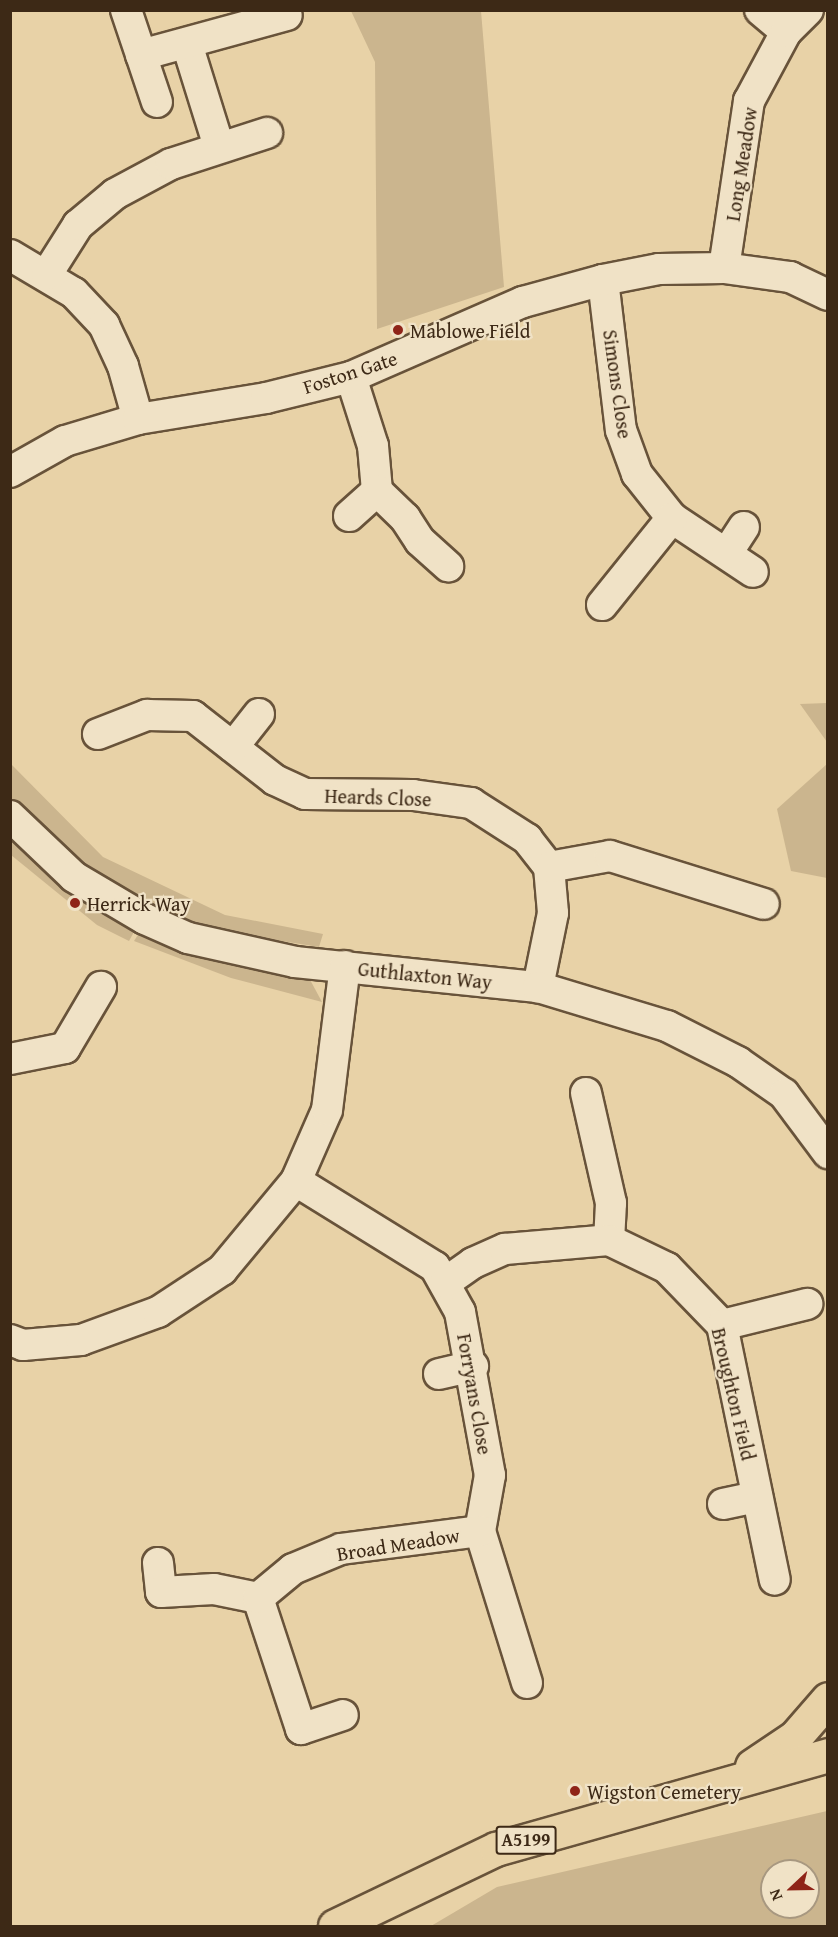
<!DOCTYPE html>
<style>
body{margin:0}
#map{position:relative;width:838px;height:1937px;overflow:hidden;background:#e8d2a7;font-family:"Gentium Book Plus",serif}
div>[style]{position:absolute}
[style*='--x']{left:calc(var(--x)*1px);top:calc(var(--y)*1px);width:calc(var(--w)*1px);rotate:calc(var(--a)*1deg)}
.green>*{inset:0;background:#cbb58e}
.roads{filter:drop-shadow(2px 0 #68533a) drop-shadow(-2px 0 #68533a) drop-shadow(0 2px #68533a) drop-shadow(0 -2px #68533a)}
.minor>*{height:30px;margin:-15px;padding:0 15px;transform-origin:15px;border-radius:15px;background:#f0e2c6}
.major>*{height:33px;margin:-16.5px;padding:0 16.5px;transform-origin:16.5px;border-radius:16.5px;background:#e8d2a7}
.dots>*{width:16px;height:16px;translate:-50% -50%;box-sizing:border-box;border:3px solid #f0e2c6;border-radius:50%}
span{translate:-50% -50%;white-space:nowrap;text-align:center;line-height:1.15;-webkit-text-stroke:4.5px #f0e2c6;paint-order:stroke}
.shield-label span{padding:2px 4px;background:#f0e2c6;border:2px solid;border-radius:4px;-webkit-text-stroke-width:0}
.shield-label{font-size:18px;color:#3d2916;font-weight:700}
.street-label{font-size:20px;color:#3d2916}
.poi-label{font-size:20px;color:#3d2916}
.left{translate:0 -50%;text-align:left}
.frame{position:absolute;inset:0;border:12px solid #3d2916;pointer-events:none}
.north{position:absolute;left:760px;top:1859px;width:60px;height:60px;box-sizing:border-box;background:#f0e2c6;border:2px solid #a89880;border-radius:50%;rotate:248deg;font-size:16px;font-weight:700;line-height:24px;text-align:center;color:#3d2916}
.north::after{content:'';display:block;margin:auto;width:21px;height:27px;background:#8f2418;clip-path:polygon(50% 0,100% 100%,50% 72%,0 100%)}
</style>
<div id="map">
<div class="green">
<div style="clip-path:polygon(351px 11px,481px 11px,504px 287px,377px 329px,375px 62px)"></div>
<div style="clip-path:polygon(827px 703px,828px 703px,827px 742px,800px 704px)"></div>
<div style="clip-path:polygon(10px 763px,103px 857px,225px 915px,323px 934px,319px 947px,200px 928px,146px 907px,83px 867px,11px 800px)"></div>
<div style="clip-path:polygon(827px 764px,827px 878px,791px 871px,777px 809px)"></div>
<div style="clip-path:polygon(11px 820px,142px 917px,129px 941px,97px 925px,11px 855px)"></div>
<div style="clip-path:polygon(145px 924px,308px 976px,322px 1002px,231px 978px,134px 941px)"></div>
<div style="clip-path:polygon(evenodd,827px 1811px,827px 1926px,431px 1926px,497px 1887px,827px 1811px,772px 1871px,808px 1871px,808px 1907px,772px 1907px,772px 1871px)"></div>
</div>
<div class="roads">
<div class="minor">
<div style="--x:126;--y:10;--w:97;--a:71.4"></div>
<div style="--x:760;--y:10;--w:34;--a:40"></div>
<div style="--x:187;--y:44;--w:108;--a:72.7"></div>
<div style="--x:141;--y:55;--w:151;--a:-15.3"></div>
<div style="--x:10;--y:255;--w:74;--a:30.7"></div>
<div style="--x:74;--y:293;--w:44;--a:46.8"></div>
<div style="--x:104;--y:325;--w:45;--a:65.1"></div>
<div style="--x:123;--y:366;--w:55;--a:74.2"></div>
<div style="--x:724;--y:268;--w:169;--a:-81.5"></div>
<div style="--x:749;--y:101;--w:78;--a:-61.8"></div>
<div style="--x:786;--y:32;--w:31;--a:-45"></div>
<div style="--x:47;--y:274;--w:58;--a:-57.7"></div>
<div style="--x:78;--y:225;--w:48;--a:-40"></div>
<div style="--x:115;--y:194;--w:64;--a:-28.2"></div>
<div style="--x:171;--y:164;--w:101;--a:-17.9"></div>
<div style="--x:603;--y:280;--w:151;--a:83.2"></div>
<div style="--x:621;--y:430;--w:47;--a:70"></div>
<div style="--x:637;--y:474;--w:56;--a:51.5"></div>
<div style="--x:672;--y:518;--w:97;--a:33.7"></div>
<div style="--x:351;--y:377;--w:72;--a:72.3"></div>
<div style="--x:373;--y:446;--w:45;--a:84.9"></div>
<div style="--x:377;--y:491;--w:39;--a:44"></div>
<div style="--x:405;--y:518;--w:27;--a:57"></div>
<div style="--x:420;--y:541;--w:38;--a:42"></div>
<div style="--x:10;--y:472;--w:63;--a:-29.4"></div>
<div style="--x:65;--y:441;--w:76;--a:-16.8"></div>
<div style="--x:138;--y:419;--w:130;--a:-9.3"></div>
<div style="--x:266;--y:398;--w:88;--a:-13.9"></div>
<div style="--x:351;--y:377;--w:188;--a:-23.6"></div>
<div style="--x:523;--y:302;--w:83;--a:-15.4"></div>
<div style="--x:603;--y:280;--w:57;--a:-11.1"></div>
<div style="--x:659;--y:269;--w:65;--a:-0.9"></div>
<div style="--x:724;--y:268;--w:67;--a:7.8"></div>
<div style="--x:790;--y:277;--w:42;--a:25.3"></div>
<div style="--x:349;--y:516;--w:38;--a:-42"></div>
<div style="--x:727;--y:553;--w:31;--a:-57"></div>
<div style="--x:602;--y:605;--w:112;--a:-51.2"></div>
<div style="--x:98;--y:734;--w:53;--a:-21.2"></div>
<div style="--x:147;--y:715;--w:46;--a:1.2"></div>
<div style="--x:193;--y:716;--w:104;--a:38"></div>
<div style="--x:275;--y:780;--w:33;--a:25"></div>
<div style="--x:305;--y:794;--w:108;--a:0.5"></div>
<div style="--x:413;--y:795;--w:59;--a:7.9"></div>
<div style="--x:471;--y:803;--w:67;--a:32.7"></div>
<div style="--x:527;--y:839;--w:36;--a:52"></div>
<div style="--x:549;--y:867;--w:46;--a:85"></div>
<div style="--x:553;--y:913;--w:76;--a:101.5"></div>
<div style="--x:233;--y:747;--w:42;--a:-51.8"></div>
<div style="--x:10;--y:816;--w:88;--a:43.6"></div>
<div style="--x:74;--y:877;--w:82;--a:30.6"></div>
<div style="--x:145;--y:919;--w:47;--a:23.8"></div>
<div style="--x:188;--y:938;--w:110;--a:12.6"></div>
<div style="--x:295;--y:962;--w:244;--a:5.9"></div>
<div style="--x:538;--y:987;--w:135;--a:16.8"></div>
<div style="--x:667;--y:1026;--w:80;--a:26.9"></div>
<div style="--x:738;--y:1062;--w:56;--a:34.8"></div>
<div style="--x:784;--y:1094;--w:74;--a:53.3"></div>
<div style="--x:549;--y:867;--w:62;--a:-10.2"></div>
<div style="--x:610;--y:856;--w:161;--a:17.3"></div>
<div style="--x:10;--y:1059;--w:56;--a:-11.3"></div>
<div style="--x:65;--y:1048;--w:71;--a:-59.5"></div>
<div style="--x:586;--y:1093;--w:113;--a:77.2"></div>
<div style="--x:611;--y:1203;--w:37;--a:93"></div>
<div style="--x:296;--y:1181;--w:163;--a:31.7"></div>
<div style="--x:435;--y:1267;--w:51;--a:60.9"></div>
<div style="--x:460;--y:1312;--w:166;--a:79.6"></div>
<div style="--x:490;--y:1475;--w:57;--a:100.1"></div>
<div style="--x:480;--y:1531;--w:159;--a:72.8"></div>
<div style="--x:446;--y:1282;--w:33;--a:-35"></div>
<div style="--x:473;--y:1263;--w:35;--a:-24"></div>
<div style="--x:505;--y:1249;--w:104;--a:-4.9"></div>
<div style="--x:609;--y:1240;--w:64;--a:25.8"></div>
<div style="--x:667;--y:1268;--w:79;--a:46"></div>
<div style="--x:722;--y:1325;--w:260;--a:78.3"></div>
<div style="--x:722;--y:1325;--w:88;--a:-13.9"></div>
<div style="--x:10;--y:1340;--w:14;--a:21"></div>
<div style="--x:23;--y:1345;--w:58;--a:-4.9"></div>
<div style="--x:81;--y:1340;--w:82;--a:-20"></div>
<div style="--x:158;--y:1312;--w:77;--a:-33.3"></div>
<div style="--x:222;--y:1270;--w:116;--a:-50.3"></div>
<div style="--x:296;--y:1181;--w:77;--a:-66.4"></div>
<div style="--x:327;--y:1110;--w:145;--a:-82.9"></div>
<div style="--x:439;--y:1374;--w:35;--a:-13"></div>
<div style="--x:723;--y:1504;--w:35;--a:-12"></div>
<div style="--x:158;--y:1563;--w:29;--a:84"></div>
<div style="--x:161;--y:1592;--w:53;--a:-3.2"></div>
<div style="--x:214;--y:1589;--w:45;--a:11.6"></div>
<div style="--x:258;--y:1598;--w:138;--a:71.8"></div>
<div style="--x:301;--y:1729;--w:44;--a:-18.4"></div>
<div style="--x:258;--y:1598;--w:45;--a:-39.6"></div>
<div style="--x:293;--y:1569;--w:52;--a:-22.6"></div>
<div style="--x:341;--y:1549;--w:140;--a:-7.4"></div>
</div>
<div class="major">
<div style="--x:752;--y:1766;--w:52;--a:-34"></div>
<div style="--x:795;--y:1737;--w:50;--a:-49"></div>
<div style="--x:335;--y:1926;--w:178;--a:-25.6"></div>
<div style="--x:496;--y:1849;--w:345;--a:-15.8"></div>
</div>
</div>
<div class="dots">
<div style="left:398px;top:330px;background:#8f2418"></div>
<div style="left:75px;top:903px;background:#8f2418"></div>
<div style="left:575px;top:1791px;background:#8f2418"></div>
</div>
<div class="shield-label">
<span style="left:526px;top:1840px">A5199</span>
</div>
<div class="street-label">
<span style="left:741px;top:164px;rotate:-81deg">Long Meadow</span>
<span style="left:350px;top:372px;rotate:-18deg">Foston Gate</span>
<span style="left:618px;top:384px;rotate:82deg">Simons Close</span>
<span style="left:378px;top:797px;rotate:2deg">Heards Close</span>
<span style="left:425px;top:975px;rotate:6deg">Guthlaxton Way</span>
<span style="left:475px;top:1394px;rotate:80deg">Forryans Close</span>
<span style="left:734px;top:1394px;rotate:77deg">Broughton Field</span>
<span style="left:398px;top:1544px;rotate:-9deg">Broad Meadow</span>
</div>
<div class="poi-label">
<span class="left" style="left:410px;top:330px">Mablowe Field</span>
<span class="left" style="left:87px;top:903px">Herrick Way</span>
<span class="left" style="left:587px;top:1791px">Wigston Cemetery</span>
</div>
<div class="frame"></div>
<div class="north">N</div>
</div>
